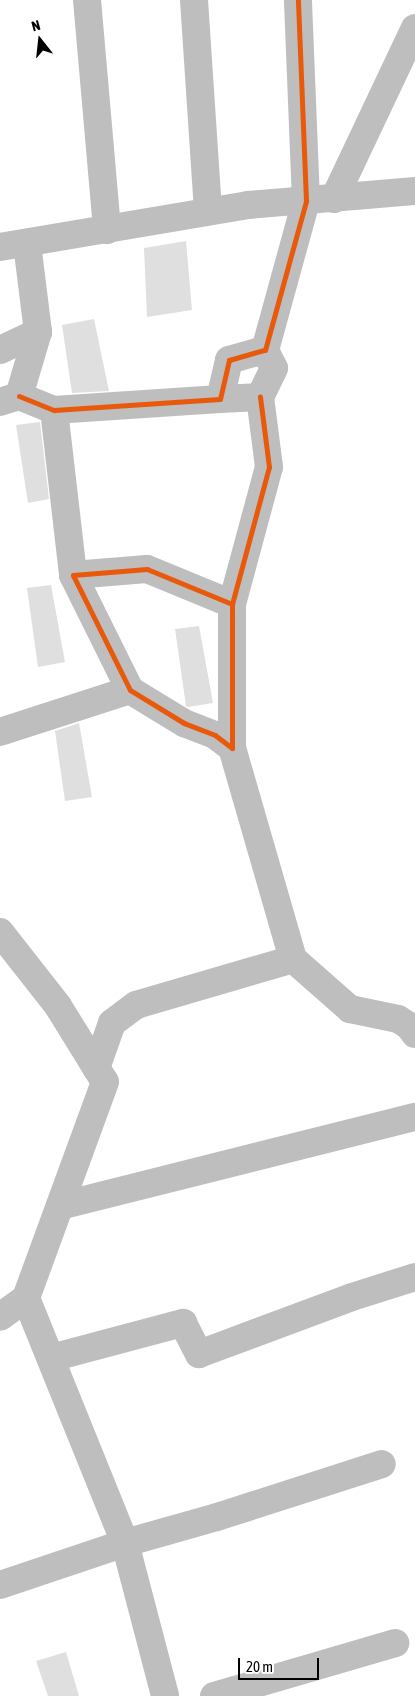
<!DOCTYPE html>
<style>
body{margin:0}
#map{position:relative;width:415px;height:1696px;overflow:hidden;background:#fff;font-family:"Asap Condensed",sans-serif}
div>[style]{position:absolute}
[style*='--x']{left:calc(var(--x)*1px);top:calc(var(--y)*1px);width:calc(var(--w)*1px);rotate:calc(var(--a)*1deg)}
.building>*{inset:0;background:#dfdfdf}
.minor>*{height:28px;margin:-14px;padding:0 14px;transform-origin:14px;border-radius:14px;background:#bebebe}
.cycleway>*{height:5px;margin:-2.5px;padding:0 2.5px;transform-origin:2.5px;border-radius:2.5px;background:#e8590c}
span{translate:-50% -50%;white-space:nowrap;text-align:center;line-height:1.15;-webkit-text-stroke:4px #fff;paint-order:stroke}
.north{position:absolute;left:15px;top:15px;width:50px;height:50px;-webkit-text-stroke:4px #fff;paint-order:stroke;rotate:344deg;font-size:14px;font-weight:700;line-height:20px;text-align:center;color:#000}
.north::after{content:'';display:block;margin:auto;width:18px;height:22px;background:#000;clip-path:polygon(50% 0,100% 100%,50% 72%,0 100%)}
.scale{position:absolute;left:238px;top:1658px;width:81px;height:22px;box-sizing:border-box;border:2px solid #000;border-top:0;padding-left:6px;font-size:15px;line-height:18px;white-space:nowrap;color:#000;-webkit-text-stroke:4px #fff;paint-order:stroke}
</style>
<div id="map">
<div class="building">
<div style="clip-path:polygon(186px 241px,192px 310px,147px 317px,144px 248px)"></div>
<div style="clip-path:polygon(94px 319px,109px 391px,72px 393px,62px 325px)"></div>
<div style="clip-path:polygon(40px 422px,49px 499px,28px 503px,16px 425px)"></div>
<div style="clip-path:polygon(51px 585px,65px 662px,38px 667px,27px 588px)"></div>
<div style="clip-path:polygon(199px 626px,213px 703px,188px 707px,186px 706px,175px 629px)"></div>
<div style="clip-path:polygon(79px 723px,92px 797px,65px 801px,55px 731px)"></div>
<div style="clip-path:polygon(66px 1652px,79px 1696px,48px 1696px,36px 1661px)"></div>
</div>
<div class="minor">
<div style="--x:87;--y:0;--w:231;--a:85"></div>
<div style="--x:194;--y:0;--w:212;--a:86.2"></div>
<div style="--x:334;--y:199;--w:189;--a:-64.7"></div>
<div style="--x:0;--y:247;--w:252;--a:-9.6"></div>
<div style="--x:248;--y:205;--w:168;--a:-4.8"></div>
<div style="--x:0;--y:350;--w:42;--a:-25.3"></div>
<div style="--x:38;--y:332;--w:89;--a:-97.1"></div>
<div style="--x:19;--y:396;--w:38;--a:22"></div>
<div style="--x:54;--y:410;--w:166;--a:-3.8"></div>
<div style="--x:220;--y:399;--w:40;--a:-77"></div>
<div style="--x:229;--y:360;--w:37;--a:-16"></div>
<div style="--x:265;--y:350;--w:155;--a:-74.6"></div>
<div style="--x:306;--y:201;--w:201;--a:-92.3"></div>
<div style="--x:220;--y:399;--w:40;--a:-2.9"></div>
<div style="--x:260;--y:397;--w:32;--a:-64"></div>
<div style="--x:274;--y:368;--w:20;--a:-117"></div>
<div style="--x:0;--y:402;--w:20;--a:-18"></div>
<div style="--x:19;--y:396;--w:67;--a:-73.5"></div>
<div style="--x:54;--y:410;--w:166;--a:83.4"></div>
<div style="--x:232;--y:604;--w:144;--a:90"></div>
<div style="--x:232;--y:748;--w:21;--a:-143"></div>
<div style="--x:215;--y:735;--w:33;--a:-159"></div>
<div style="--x:184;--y:723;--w:63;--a:-148.6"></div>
<div style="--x:130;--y:690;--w:128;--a:-116.4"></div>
<div style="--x:73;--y:575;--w:74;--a:-4.6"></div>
<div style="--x:147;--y:569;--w:92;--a:22.4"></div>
<div style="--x:232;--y:604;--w:142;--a:-74.9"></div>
<div style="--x:269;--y:467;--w:71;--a:-97.3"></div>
<div style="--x:0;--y:732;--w:137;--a:-17.9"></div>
<div style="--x:0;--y:932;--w:94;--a:51.9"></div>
<div style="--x:58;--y:1006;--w:89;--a:58.3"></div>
<div style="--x:105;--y:1082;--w:230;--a:110.1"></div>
<div style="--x:26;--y:1298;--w:32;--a:144"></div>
<div style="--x:293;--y:959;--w:76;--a:41.3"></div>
<div style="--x:350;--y:1009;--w:49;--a:11.8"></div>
<div style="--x:398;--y:1019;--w:13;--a:32"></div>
<div style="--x:409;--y:1026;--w:10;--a:53"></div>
<div style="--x:96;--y:1068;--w:48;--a:-70.4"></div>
<div style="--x:112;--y:1023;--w:30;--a:-37"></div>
<div style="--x:136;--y:1005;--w:164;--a:-16.3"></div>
<div style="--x:293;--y:959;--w:220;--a:-106.1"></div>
<div style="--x:60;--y:1206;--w:366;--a:-14.1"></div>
<div style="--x:26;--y:1298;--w:264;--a:68"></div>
<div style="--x:125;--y:1543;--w:158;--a:75.3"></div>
<div style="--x:51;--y:1358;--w:137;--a:-14.9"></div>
<div style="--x:183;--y:1323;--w:35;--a:63"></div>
<div style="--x:199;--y:1354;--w:163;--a:-20.4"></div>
<div style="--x:352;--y:1297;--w:66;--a:-17.6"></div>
<div style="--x:0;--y:1585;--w:132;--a:-18.6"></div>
<div style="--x:125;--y:1543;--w:96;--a:-15.8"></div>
<div style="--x:217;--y:1517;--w:173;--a:-17.8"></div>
<div style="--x:214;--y:1696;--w:189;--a:-16.3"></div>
</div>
<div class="cycleway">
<div style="--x:19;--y:396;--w:38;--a:22"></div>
<div style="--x:54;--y:410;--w:166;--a:-3.8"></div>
<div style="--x:220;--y:399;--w:40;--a:-77"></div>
<div style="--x:229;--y:360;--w:37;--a:-16"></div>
<div style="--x:265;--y:350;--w:155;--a:-74.6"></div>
<div style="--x:306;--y:201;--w:201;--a:-92.3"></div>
<div style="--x:232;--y:604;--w:144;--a:90"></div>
<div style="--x:232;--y:748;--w:21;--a:-143"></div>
<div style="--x:215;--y:735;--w:33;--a:-159"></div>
<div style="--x:184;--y:723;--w:63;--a:-148.6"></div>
<div style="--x:130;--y:690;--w:128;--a:-116.4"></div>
<div style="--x:73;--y:575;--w:74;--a:-4.6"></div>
<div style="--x:147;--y:569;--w:92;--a:22.4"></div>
<div style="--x:232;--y:604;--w:142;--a:-74.9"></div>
<div style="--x:269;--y:467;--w:71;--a:-97.3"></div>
</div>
<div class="north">N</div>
<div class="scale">20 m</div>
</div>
